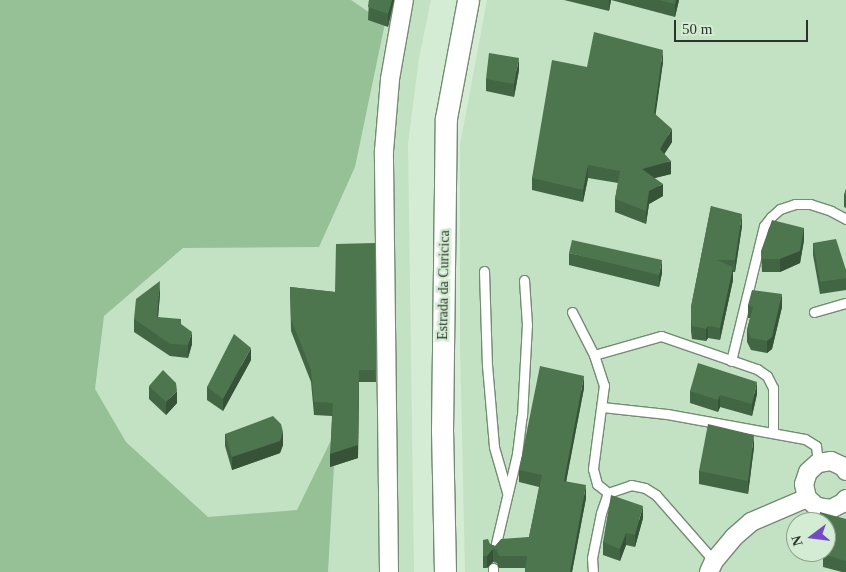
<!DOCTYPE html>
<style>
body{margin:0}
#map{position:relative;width:846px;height:572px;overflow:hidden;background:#d4ecd3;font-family:"Times New Roman",serif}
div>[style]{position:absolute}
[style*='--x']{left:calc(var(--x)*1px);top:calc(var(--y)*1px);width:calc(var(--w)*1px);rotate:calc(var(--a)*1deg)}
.built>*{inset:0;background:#c3e1c3}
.forest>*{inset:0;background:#96c096}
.roads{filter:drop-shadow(1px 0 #748b74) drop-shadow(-1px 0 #748b74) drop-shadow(0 1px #748b74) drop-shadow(0 -1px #748b74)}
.service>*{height:9px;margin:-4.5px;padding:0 4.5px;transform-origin:4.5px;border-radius:4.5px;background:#fff}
.minor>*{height:18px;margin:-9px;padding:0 9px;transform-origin:9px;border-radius:9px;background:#fff}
.tertiary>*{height:21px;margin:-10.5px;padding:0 10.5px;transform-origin:10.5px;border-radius:10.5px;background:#fff}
.wall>*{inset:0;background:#426543}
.shaded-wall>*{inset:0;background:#365237}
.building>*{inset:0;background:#4d754e}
span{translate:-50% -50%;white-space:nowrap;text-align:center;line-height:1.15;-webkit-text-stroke:5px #d4ecd3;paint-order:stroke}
.street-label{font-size:14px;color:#2a342a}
.north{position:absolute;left:786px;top:512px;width:50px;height:50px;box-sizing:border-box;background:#d4ecd3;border:1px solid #90a28f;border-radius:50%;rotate:255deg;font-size:14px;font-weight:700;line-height:20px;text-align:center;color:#2a342a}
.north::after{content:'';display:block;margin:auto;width:18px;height:22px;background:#734bc4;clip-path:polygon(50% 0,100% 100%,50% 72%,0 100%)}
.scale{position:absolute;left:674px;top:20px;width:134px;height:22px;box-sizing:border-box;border:2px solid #2a342a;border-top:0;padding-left:6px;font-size:15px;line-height:18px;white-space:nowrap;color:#2a342a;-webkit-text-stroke:4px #d4ecd3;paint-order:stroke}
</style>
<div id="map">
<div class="built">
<div style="clip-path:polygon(315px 0,431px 0,419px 58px,408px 144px,414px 572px,258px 572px,85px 423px,94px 296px)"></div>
<div style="clip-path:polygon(evenodd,487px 0,846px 0,846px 572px,465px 572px,460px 342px,460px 145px,487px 0,796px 522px,826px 522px,826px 552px,796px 552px,796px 522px)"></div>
</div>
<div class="forest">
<div style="clip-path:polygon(0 0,351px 0,385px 23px,355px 167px,319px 247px,183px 248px,104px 316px,95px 389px,126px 442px,208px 517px,297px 510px,336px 430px,328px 572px,0 572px)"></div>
</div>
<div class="roads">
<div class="service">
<div style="--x:484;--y:271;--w:94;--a:88.2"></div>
<div style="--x:487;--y:365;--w:82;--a:85.1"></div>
<div style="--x:494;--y:447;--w:47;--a:73.9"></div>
<div style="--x:572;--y:312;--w:48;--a:62.9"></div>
<div style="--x:594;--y:355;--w:32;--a:72"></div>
<div style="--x:604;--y:385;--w:85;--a:97.5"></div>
<div style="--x:593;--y:469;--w:16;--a:75"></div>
<div style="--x:597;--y:484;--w:14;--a:39"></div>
<div style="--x:814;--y:312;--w:33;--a:-16"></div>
<div style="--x:594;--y:355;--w:70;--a:-15.8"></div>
<div style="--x:661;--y:336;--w:102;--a:19"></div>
<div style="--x:757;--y:369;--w:12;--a:35"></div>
<div style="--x:767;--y:376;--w:13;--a:63"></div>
<div style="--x:773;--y:388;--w:45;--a:90"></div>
<div style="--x:731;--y:361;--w:139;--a:-76.3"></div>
<div style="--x:764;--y:226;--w:11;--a:-52"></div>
<div style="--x:771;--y:217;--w:12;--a:-42"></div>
<div style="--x:780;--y:209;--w:16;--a:-18"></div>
<div style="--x:795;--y:204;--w:15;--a:0"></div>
<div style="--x:810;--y:204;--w:22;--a:18"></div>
<div style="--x:831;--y:211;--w:17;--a:28"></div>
<div style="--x:602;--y:407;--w:65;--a:6.1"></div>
<div style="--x:667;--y:414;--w:140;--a:10.3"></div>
<div style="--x:805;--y:439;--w:13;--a:32"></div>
<div style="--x:816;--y:446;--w:17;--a:83"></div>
<div style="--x:494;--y:552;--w:101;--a:-76.8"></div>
<div style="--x:517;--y:454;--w:38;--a:-83"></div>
<div style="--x:522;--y:416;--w:91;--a:-86.9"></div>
<div style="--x:527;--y:325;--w:45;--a:-93.8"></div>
<div style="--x:493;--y:572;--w:4;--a:-90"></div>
<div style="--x:593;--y:572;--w:14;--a:-94"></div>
<div style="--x:592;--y:558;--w:46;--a:-78.7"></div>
<div style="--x:601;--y:513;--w:21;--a:-71"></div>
<div style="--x:608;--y:493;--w:24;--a:-19"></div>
<div style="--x:631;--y:485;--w:14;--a:12"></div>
<div style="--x:645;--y:488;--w:13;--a:32"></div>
<div style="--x:656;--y:495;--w:88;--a:48.7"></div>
</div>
<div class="minor">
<div style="--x:846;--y:471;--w:4;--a:-117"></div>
<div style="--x:844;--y:467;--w:14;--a:-155"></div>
<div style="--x:831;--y:461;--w:13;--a:171"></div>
<div style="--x:818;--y:463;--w:13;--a:138"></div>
<div style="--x:808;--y:472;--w:13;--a:108"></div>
<div style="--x:804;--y:484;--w:14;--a:78"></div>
<div style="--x:807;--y:498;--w:13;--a:42"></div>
<div style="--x:817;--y:507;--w:14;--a:8"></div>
<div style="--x:831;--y:509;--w:13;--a:-27"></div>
<div style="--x:843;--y:503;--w:5;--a:-53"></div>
<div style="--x:389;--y:572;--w:421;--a:-90.7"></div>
<div style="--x:384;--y:151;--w:72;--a:-85.2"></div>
<div style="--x:390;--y:79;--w:80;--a:-80"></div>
<div style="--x:709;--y:572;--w:12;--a:-66"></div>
<div style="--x:714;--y:561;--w:31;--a:-50"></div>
<div style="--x:734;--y:537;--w:23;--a:-41"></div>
<div style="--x:751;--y:522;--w:61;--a:-23.2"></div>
</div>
<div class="tertiary">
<div style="--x:445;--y:572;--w:140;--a:-91.2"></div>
<div style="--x:442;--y:432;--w:314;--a:-89.3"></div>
<div style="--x:446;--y:118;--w:120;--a:-79.4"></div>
</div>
</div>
<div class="wall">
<div style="clip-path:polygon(369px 0,394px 0,388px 27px,368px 20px)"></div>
<div style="clip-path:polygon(564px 0,679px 0,675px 17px,611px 0,609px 11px)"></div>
<div style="clip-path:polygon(663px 62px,655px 115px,672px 142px,664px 154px,671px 174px,655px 178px,663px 196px,649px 204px,646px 224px,615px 212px,615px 199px,618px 183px,588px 178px,583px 202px,532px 190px,532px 178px,587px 67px)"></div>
<div style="clip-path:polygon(519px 70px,514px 97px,486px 91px,486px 79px)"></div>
<div style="clip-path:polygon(846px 189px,846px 208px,844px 207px,844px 195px)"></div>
<div style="clip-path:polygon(711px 206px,742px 226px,735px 272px,733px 272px,733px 280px,720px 340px,708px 338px,706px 341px,692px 339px,691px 331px,691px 307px)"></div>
<div style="clip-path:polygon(804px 240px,800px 263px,780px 272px,762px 272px,761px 251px)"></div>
<div style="clip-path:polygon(375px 243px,376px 382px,359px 382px,358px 458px,330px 467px,332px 416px,314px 415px,311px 382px,291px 331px,290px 287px,335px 292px)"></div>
<div style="clip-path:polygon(813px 243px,846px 270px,846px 290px,820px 294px,813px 255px)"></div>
<div style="clip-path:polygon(569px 253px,662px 273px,659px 287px,569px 265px)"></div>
<div style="clip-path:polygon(160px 294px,158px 317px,181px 325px,192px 344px,188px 358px,170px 356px,134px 332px,134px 319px)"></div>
<div style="clip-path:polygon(748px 305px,782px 307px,772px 349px,767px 353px,751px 350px,747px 342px,747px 330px,750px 318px,748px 318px)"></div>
<div style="clip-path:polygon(251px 360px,223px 411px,207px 400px,207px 387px)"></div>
<div style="clip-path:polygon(149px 386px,177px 403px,166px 415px,149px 399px)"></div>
<div style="clip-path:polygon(584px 388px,566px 481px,586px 498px,572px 572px,525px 572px,525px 568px,499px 568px,497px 563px,493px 562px,487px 568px,483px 568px,483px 540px,490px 544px,495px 546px,529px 537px,539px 487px,519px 482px,519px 470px)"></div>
<div style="clip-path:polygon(690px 391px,757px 394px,752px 416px,720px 407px,718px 412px,690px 403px)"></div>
<div style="clip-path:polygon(225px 434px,283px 445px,280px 453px,232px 470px,225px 446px)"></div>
<div style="clip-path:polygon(754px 447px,748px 494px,699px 484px,699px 471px)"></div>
<div style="clip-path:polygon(846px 515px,846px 572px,842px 572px,823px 567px,823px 558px,814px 554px,814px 552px,826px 552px,826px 522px,846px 519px)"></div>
<div style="clip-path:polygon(643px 518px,635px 547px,626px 545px,620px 561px,603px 555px,603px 542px)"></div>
</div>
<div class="shaded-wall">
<div style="clip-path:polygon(392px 0,394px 0,388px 27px,388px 14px)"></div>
<div style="clip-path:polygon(609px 0,611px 0,609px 11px)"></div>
<div style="clip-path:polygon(676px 0,679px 0,675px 17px,675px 4px)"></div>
<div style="clip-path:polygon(663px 50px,663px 62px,654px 126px,654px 113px)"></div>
<div style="clip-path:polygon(519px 58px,519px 70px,514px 97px,514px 84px)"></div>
<div style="clip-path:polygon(672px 129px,672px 142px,660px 161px,660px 149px)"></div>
<div style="clip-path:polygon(671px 161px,671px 174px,642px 181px,642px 169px)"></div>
<div style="clip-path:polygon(588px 165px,588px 178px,583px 202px,583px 190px)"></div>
<div style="clip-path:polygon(663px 184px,663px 196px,649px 204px,646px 224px,646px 211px,649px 191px)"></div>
<div style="clip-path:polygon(742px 214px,742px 226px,735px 272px,735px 260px)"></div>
<div style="clip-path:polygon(804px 228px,804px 240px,800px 263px,780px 272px,780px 259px)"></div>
<div style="clip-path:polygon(662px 260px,662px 273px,659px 287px,659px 275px)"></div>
<div style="clip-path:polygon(733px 267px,733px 280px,720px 340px,720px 328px)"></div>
<div style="clip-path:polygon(160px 281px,160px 294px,157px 329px,157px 317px)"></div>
<div style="clip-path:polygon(782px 294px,782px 307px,772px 349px,767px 353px,767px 341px)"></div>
<div style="clip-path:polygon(708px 326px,708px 338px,706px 341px,706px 329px)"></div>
<div style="clip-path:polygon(192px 332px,192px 344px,188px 358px,188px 345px)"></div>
<div style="clip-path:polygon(251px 348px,251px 360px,223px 411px,223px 399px)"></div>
<div style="clip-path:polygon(359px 370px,358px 458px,330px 467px,330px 454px)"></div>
<div style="clip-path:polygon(584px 376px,584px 388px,564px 493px,564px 481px)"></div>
<div style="clip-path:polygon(757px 382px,757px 394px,752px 416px,752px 404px)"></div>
<div style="clip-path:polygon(177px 391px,177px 403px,166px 415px,166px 402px)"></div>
<div style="clip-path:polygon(720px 395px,720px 407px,718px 412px,718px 400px)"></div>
<div style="clip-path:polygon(283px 432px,283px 445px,280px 453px,232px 470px,232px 457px)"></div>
<div style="clip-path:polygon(754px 435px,754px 447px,748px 494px,748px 481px)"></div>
<div style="clip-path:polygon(586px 485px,586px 498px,572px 572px,570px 572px)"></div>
<div style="clip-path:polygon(643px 506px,643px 518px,635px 547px,635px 535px)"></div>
<div style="clip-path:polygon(626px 533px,626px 545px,620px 561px,620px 549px)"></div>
<div style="clip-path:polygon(493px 549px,493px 562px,487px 568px,487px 556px)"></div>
</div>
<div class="building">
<div style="clip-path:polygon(369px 0,392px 0,388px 14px,368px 7px)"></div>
<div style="clip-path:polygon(659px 0,676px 0,675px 4px)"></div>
<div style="clip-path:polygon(594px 32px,663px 50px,654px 113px,672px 129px,660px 149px,671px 161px,642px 169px,663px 184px,649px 191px,646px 211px,615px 199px,620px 171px,588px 165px,583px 190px,532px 178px,552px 60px,587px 67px)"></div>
<div style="clip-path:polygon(489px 53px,519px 58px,514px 84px,486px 79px)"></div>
<div style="clip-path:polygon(846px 189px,846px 196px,844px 195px)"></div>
<div style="clip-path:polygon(711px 206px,742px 214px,735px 260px,717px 260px,733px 267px,720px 328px,708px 326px,706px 329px,692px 326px,691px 318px,691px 307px)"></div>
<div style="clip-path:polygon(772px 220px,804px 228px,800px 251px,780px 259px,762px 259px,761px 251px)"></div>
<div style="clip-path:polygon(836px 239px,846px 270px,846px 278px,820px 282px,813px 243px)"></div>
<div style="clip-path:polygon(572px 240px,662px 260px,659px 275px,569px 253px)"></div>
<div style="clip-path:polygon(375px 243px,376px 370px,359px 370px,358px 445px,330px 454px,333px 403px,314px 402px,311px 370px,291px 319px,290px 287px,335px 292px,336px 244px)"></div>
<div style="clip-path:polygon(160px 281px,157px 317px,181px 319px,181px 324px,192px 332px,188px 345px,170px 344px,134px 319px,136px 299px)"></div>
<div style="clip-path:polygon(752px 290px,782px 294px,772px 337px,767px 341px,751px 338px,747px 330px,753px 307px,748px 305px)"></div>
<div style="clip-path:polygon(234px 334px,251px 348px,223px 399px,207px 387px)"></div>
<div style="clip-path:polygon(698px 363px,757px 382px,752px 404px,720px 395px,718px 400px,690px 391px)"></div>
<div style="clip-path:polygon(540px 366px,584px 376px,564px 481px,586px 485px,570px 572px,525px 572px,527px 556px,499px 556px,497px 550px,493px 549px,487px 556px,483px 556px,483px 540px,488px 539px,490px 544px,495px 546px,501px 539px,529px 537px,542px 475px,519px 470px)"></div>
<div style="clip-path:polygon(163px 370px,176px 383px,177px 391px,166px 402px,149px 386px)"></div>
<div style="clip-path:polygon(273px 416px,281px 424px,283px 432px,280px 441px,232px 457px,225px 434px)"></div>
<div style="clip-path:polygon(708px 424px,754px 435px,748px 481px,699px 471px)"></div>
<div style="clip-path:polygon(611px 495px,643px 506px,635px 535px,626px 533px,620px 549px,603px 542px)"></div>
<div style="clip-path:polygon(820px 512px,846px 519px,846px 561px,823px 554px,824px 552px,826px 552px,827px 547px,826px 547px,826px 522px,818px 522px)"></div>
</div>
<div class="street-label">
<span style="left:444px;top:285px;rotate:-89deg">Estrada da Curicica</span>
</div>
<div class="north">N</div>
<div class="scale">50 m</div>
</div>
